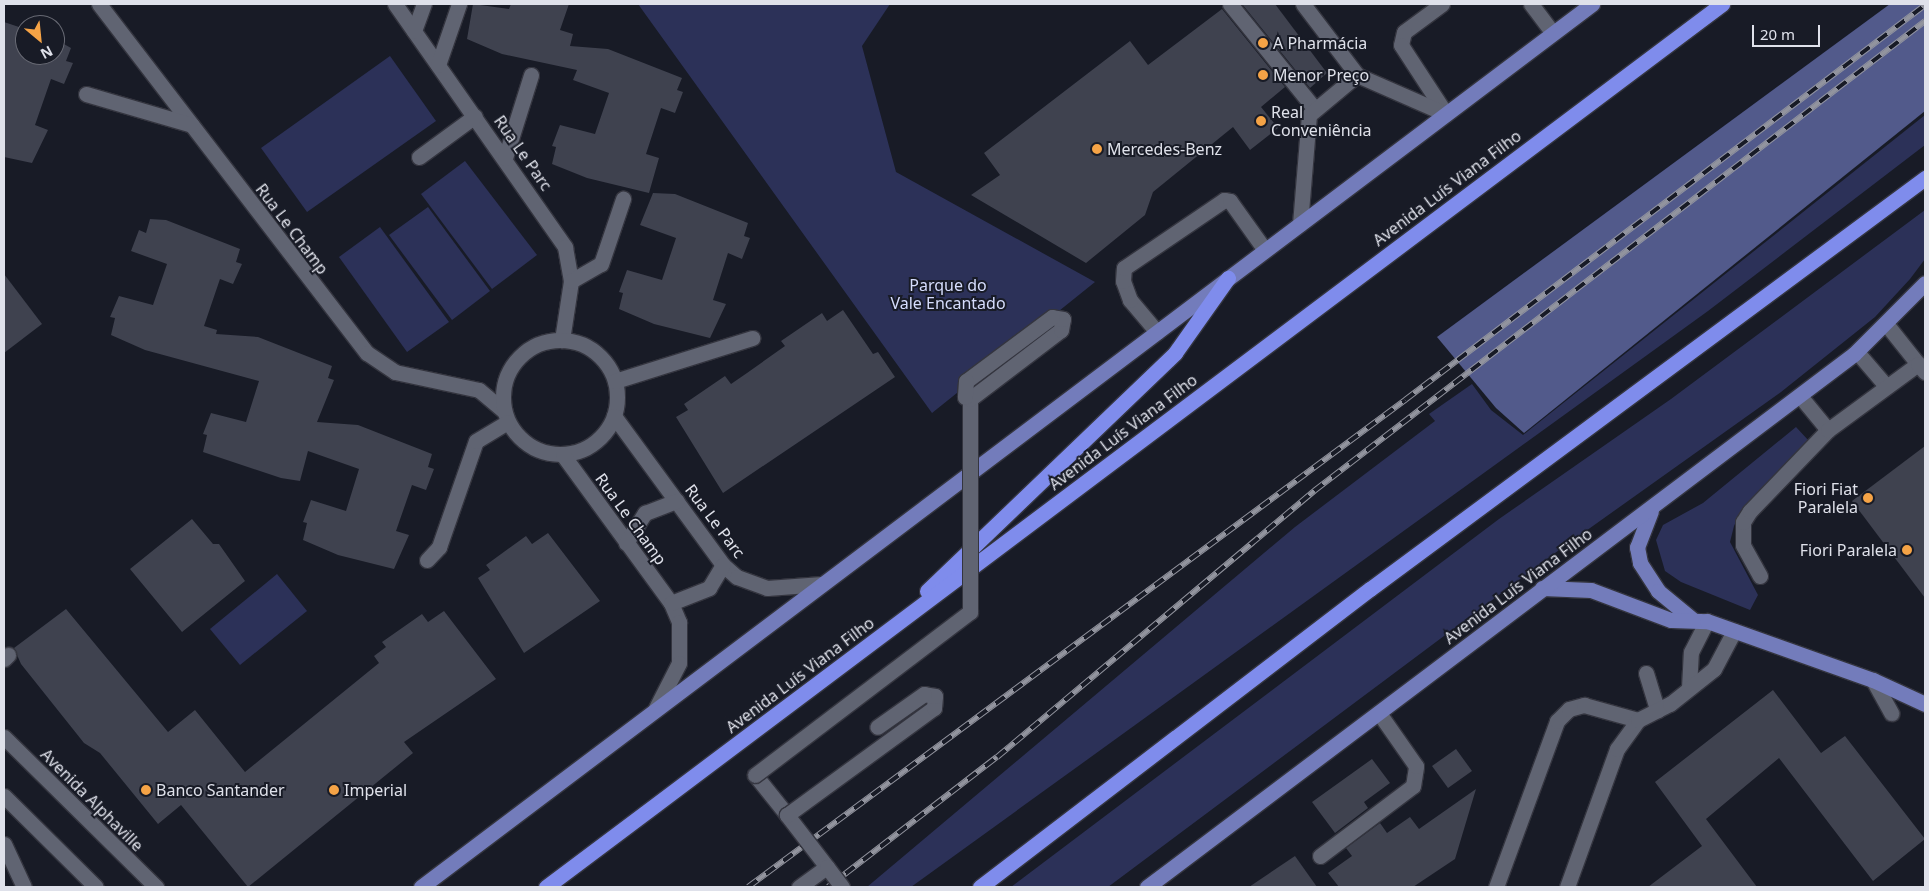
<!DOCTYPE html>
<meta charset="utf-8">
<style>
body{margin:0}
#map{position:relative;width:1929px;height:891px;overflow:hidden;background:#181b26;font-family:"Noto Sans",sans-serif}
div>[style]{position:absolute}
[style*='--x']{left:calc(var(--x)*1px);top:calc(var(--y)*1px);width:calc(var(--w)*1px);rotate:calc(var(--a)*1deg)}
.green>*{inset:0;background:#2c3158}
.water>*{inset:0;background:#525a8b}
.building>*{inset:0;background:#3f424f}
.roads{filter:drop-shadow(1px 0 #34353f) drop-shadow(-1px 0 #34353f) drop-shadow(0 1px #34353f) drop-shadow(0 -1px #34353f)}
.minor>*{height:15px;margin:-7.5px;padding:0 7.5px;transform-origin:7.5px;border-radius:7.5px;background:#606472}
.minor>.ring{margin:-7.5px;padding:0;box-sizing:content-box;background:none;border:15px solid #606472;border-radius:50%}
.major>*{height:15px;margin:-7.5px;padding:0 7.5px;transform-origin:7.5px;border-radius:7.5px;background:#737cbb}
.highway>*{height:15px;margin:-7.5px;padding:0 7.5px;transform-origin:7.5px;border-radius:7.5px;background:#7f8cec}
.rail>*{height:5.5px;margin-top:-2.75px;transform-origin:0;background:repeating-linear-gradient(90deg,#181b26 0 11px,#92949e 0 22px);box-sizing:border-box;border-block:1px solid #92949e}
.bridges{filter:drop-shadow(1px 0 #34353f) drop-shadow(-1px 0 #34353f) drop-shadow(0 1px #34353f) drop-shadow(0 -1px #34353f)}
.minor-bridge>*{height:15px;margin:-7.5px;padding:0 7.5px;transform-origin:7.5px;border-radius:7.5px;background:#606472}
.dots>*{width:14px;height:14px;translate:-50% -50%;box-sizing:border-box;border:2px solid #181b26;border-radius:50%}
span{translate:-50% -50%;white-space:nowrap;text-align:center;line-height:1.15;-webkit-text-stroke:4px #181b26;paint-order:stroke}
.poi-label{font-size:16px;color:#dfe1ea}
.left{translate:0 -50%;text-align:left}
.right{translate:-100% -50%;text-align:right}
.street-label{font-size:16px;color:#dfe1ea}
.park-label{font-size:16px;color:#d6ddfd}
.frame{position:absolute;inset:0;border:5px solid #dfe1ea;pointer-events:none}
.north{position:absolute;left:15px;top:15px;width:50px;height:50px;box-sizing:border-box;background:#181b26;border:1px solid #686a74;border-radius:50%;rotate:152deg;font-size:14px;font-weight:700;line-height:20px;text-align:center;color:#dfe1ea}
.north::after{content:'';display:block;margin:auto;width:18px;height:22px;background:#f5a346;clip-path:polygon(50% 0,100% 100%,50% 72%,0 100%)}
.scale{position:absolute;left:1752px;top:25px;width:68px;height:22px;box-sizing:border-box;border:2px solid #dfe1ea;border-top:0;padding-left:6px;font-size:15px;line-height:18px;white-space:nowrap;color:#dfe1ea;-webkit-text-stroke:4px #181b26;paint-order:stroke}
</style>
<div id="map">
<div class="green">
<div style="clip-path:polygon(638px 4px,890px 4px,862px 46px,896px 172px,1095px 282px,932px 413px)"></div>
<div style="clip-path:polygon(390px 56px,436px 121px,307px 212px,261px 148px)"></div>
<div style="clip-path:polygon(1925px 115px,1925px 145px,1708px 311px,911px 887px,867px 887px,1295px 527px,1435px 421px,1429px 414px,1472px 384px,1491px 410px,1523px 435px)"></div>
<div style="clip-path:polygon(465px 161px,537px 255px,492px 289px,421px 194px)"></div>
<div style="clip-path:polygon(428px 207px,490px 291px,452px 320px,389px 235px)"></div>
<div style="clip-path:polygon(1925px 210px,1925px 259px,1910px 279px,1875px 317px,1781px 392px,1555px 553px,1108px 887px,1011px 887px,1499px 519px,1671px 399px)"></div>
<div style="clip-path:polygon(380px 227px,449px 322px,407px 352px,339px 257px)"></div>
<div style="clip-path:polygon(1796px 427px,1809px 441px,1742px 509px,1734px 526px,1730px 542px,1758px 595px,1750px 610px,1681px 582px,1665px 571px,1656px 540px,1663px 525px,1703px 503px)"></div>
<div style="clip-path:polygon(277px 574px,307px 611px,240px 665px,210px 629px)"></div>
</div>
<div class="water">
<div style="clip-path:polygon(1890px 4px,1925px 4px,1925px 111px,1524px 433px,1496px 408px,1437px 337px)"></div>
</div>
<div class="building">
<div style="clip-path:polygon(473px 4px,509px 9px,511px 4px,569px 4px,560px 30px,573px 34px,570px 46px,608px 49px,682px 78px,677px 90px,683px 92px,675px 113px,661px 108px,646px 154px,659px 158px,649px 193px,587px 178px,552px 164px,556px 147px,552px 146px,560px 125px,595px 134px,609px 93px,573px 80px,577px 70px,502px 54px,467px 39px)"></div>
<div style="clip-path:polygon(1242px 4px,1275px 4px,1327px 73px,1310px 88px)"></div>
<div style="clip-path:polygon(1222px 9px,1285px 87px,1261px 107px,1278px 128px,1250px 150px,1233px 127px,1153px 192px,1145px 215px,1086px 263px,971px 195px,1000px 175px,984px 153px,1130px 41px,1148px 65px)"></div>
<div style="clip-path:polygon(4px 22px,25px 29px,25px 55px,55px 55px,55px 39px,71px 48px,66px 61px,73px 63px,64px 84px,51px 79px,35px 125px,48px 130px,32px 163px,4px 157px)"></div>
<div style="clip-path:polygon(653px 193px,675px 194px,748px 223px,744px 236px,750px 238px,742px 259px,728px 253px,713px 300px,726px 304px,710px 338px,654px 324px,619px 309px,623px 293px,619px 292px,627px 270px,662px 280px,676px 238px,640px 225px)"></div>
<div style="clip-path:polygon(150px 219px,166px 220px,240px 249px,236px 262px,242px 264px,233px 284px,220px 279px,204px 326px,217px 330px,216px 334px,258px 337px,332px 366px,328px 378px,334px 380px,317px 422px,358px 425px,432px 454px,428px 467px,434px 469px,426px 490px,412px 485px,396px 531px,409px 535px,394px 569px,338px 555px,303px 540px,307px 523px,303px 522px,311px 500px,346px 511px,359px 469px,308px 451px,300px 481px,281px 478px,203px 452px,207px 435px,203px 434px,211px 413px,246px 422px,259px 381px,145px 350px,111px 335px,115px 318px,110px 317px,119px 296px,153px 305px,167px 264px,131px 251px,139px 230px,146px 233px)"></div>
<div style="clip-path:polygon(4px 274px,42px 324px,4px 353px)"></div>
<div style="clip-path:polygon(843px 310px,873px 354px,878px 352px,895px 377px,723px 493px,676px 417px,688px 410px,684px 404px,725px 376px,731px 384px,747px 373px,785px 346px,781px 341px,822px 313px,827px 321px)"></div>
<div style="clip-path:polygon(1925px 446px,1925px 598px,1852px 501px)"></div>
<div style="clip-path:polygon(192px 519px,213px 544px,219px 544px,245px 581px,182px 632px,130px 569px)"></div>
<div style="clip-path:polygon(548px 533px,600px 601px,524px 653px,478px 578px,490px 570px,486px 565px,526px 536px,532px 544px)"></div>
<div style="clip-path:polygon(66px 609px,168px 732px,195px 710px,245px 772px,379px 663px,374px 656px,386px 647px,382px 642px,422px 614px,428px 622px,444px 611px,496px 679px,404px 742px,413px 753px,248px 887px,181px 805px,158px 824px,100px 753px,84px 743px,21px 664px,14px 648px)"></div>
<div style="clip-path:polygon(1773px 690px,1821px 753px,1845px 736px,1925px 839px,1873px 881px,1779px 758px,1706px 819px,1757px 887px,1648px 887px,1702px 846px,1655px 782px)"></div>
<div style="clip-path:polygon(1456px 749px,1472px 771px,1448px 788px,1432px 766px)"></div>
<div style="clip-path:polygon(1372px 759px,1390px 783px,1364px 802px,1368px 808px,1335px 833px,1312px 802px)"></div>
<div style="clip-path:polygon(1476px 789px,1455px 859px,1413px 887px,1339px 887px,1328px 873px,1352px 856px,1346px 848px,1380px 823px,1387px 833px,1410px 817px,1419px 829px)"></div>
<div style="clip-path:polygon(1295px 856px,1317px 887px,1249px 887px)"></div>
</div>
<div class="roads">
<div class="minor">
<div style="--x:99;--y:4;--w:440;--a:52.5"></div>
<div style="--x:367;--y:353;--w:34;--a:34"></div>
<div style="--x:395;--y:372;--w:86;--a:12.1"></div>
<div style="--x:479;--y:390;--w:31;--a:40"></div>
<div style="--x:395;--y:4;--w:297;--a:55"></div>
<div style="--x:565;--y:247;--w:35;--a:80"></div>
<div style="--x:571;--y:281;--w:60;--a:98.7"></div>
<div style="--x:1230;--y:4;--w:134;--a:51.1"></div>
<div style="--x:1303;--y:4;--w:89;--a:52.7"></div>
<div style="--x:1442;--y:4;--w:47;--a:143.6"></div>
<div style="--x:1404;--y:32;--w:13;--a:103"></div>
<div style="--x:1401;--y:45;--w:82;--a:56.9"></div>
<div style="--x:1531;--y:4;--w:36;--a:53"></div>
<div style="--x:414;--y:31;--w:29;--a:-70"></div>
<div style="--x:438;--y:65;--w:65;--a:-71"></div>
<div style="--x:86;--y:94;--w:110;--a:16.3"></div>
<div style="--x:419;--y:157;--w:69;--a:-36.2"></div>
<div style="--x:505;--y:158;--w:87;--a:-72.6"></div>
<div style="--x:1300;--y:224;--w:109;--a:-85.3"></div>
<div style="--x:1309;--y:115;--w:62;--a:-39.8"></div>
<div style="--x:1357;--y:75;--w:97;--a:23.7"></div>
<div style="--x:571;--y:281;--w:34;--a:-30"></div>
<div style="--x:601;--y:264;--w:69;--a:-71.3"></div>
<div style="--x:1887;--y:325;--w:50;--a:51.5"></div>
<div style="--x:1157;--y:332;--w:42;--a:-130.2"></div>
<div style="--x:1130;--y:300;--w:20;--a:-110"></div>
<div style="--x:1123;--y:281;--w:13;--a:-86"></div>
<div style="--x:1124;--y:268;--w:121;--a:-34.2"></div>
<div style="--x:1224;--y:200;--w:6;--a:9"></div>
<div style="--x:1230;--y:201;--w:60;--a:54.5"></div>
<div class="ring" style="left:503px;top:340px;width:99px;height:99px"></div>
<div style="--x:1857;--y:352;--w:45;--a:49.5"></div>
<div style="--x:615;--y:381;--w:144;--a:-17.4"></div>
<div style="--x:1800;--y:396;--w:44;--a:50.5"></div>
<div style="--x:614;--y:416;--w:185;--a:53.8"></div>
<div style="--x:723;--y:565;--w:18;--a:41"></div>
<div style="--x:737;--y:577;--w:32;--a:20"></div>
<div style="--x:767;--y:588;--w:55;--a:-4.2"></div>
<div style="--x:563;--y:455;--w:183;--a:53.9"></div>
<div style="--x:671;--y:603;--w:21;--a:67"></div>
<div style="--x:679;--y:622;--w:41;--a:90"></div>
<div style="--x:679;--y:663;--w:51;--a:117.1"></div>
<div style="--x:626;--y:543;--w:36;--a:-58"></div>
<div style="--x:645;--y:513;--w:34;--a:-21"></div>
<div style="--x:427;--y:560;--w:18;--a:-47"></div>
<div style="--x:439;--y:547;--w:112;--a:-70.8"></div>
<div style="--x:476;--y:441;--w:37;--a:-31"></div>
<div style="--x:1760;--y:576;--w:35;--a:-119"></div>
<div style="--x:1743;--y:545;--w:23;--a:-90"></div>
<div style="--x:1743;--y:522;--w:13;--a:-58"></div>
<div style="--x:1750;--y:511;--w:112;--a:-46.1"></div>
<div style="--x:1828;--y:430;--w:112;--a:-36.3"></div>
<div style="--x:1918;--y:364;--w:11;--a:49"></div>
<div style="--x:671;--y:603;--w:41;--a:-21.5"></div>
<div style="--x:709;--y:588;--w:27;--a:-59"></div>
<div style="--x:4;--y:659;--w:6;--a:-45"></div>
<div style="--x:1646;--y:673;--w:39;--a:73"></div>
<div style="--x:1873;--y:680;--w:38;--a:61"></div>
<div style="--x:1689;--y:688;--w:36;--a:-87"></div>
<div style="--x:1691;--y:652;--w:35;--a:-63"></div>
<div style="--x:4;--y:737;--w:214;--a:44.6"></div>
<div style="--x:755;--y:775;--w:51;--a:51.3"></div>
<div style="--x:4;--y:796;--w:129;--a:44.7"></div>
<div style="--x:4;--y:844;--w:47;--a:65.1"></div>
<div style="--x:1320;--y:856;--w:116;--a:-37"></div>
<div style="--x:1413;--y:786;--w:20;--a:-81"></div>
<div style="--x:1416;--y:766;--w:65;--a:-124.9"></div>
<div style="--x:1496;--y:887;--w:177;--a:-69.8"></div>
<div style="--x:1557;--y:721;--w:17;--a:-45"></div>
<div style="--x:1569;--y:709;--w:16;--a:-15"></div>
<div style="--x:1584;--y:705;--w:56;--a:15.5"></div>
<div style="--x:1567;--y:887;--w:147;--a:-70.1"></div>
<div style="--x:1617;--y:749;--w:36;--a:-54"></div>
<div style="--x:1638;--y:720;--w:36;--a:-27"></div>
<div style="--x:1670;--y:704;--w:56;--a:-38.5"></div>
<div style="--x:1714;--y:669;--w:43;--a:-62.2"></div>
</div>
<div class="major">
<div style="--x:1651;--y:511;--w:39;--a:111"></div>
<div style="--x:1637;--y:547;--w:16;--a:79"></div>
<div style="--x:1640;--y:563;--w:33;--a:57"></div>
<div style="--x:1658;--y:591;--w:44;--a:39.5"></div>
<div style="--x:1542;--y:588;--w:49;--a:2.3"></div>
<div style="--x:1591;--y:590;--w:85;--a:20.6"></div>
<div style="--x:1671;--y:620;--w:36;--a:2"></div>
<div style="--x:1707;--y:621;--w:176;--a:19.6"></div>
<div style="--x:1873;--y:680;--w:57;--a:24.8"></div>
<div style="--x:421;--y:887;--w:1467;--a:-37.02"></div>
<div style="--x:1147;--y:887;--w:885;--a:-37.01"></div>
<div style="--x:1854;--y:354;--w:100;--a:-45"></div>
</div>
<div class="highway">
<div style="--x:927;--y:591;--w:344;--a:-43.8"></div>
<div style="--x:1175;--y:353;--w:92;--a:-54.8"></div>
<div style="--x:546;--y:887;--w:1471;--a:-36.9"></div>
<div style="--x:980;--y:887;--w:491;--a:-37.4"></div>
<div style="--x:1370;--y:589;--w:691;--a:-36.52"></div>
</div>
</div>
<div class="rail">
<div style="--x:748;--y:887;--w:818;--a:-36.55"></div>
<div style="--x:1405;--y:400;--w:653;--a:-37.22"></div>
<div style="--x:828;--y:887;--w:213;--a:-37.6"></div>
<div style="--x:997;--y:757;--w:414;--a:-40"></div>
<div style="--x:1314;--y:491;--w:771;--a:-37.57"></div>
</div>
<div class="bridges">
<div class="minor-bridge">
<div style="--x:755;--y:775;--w:270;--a:-37.2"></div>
<div style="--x:970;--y:612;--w:213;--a:-90"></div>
<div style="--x:970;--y:399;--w:114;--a:-37.2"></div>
<div style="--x:1061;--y:330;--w:11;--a:-80"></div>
<div style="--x:1063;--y:319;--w:11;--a:-170"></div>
<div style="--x:1052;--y:317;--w:107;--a:143.3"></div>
<div style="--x:966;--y:381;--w:16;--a:94"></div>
<div style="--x:827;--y:867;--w:66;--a:-127.6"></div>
<div style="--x:787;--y:815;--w:182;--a:-36.1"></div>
<div style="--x:934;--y:708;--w:12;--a:-85"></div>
<div style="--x:935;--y:696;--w:11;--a:-170"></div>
<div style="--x:924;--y:694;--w:57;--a:144.9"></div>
<div style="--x:799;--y:887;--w:34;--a:-36"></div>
<div style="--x:827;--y:867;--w:25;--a:53"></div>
</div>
</div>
<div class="dots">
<div style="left:1263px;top:43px;background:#f5a346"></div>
<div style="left:1263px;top:75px;background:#f5a346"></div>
<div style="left:1261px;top:121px;background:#f5a346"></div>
<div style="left:1097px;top:149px;background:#f5a346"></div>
<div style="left:1868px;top:498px;background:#f5a346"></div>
<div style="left:1907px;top:550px;background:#f5a346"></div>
<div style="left:146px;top:790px;background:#f5a346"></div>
<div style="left:334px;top:790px;background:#f5a346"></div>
</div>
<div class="poi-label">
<span class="left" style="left:1273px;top:43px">A Pharmácia</span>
<span class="left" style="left:1273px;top:75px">Menor Preço</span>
<span class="left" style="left:1271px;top:121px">Real<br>Conveniência</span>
<span class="left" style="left:1107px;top:149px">Mercedes-Benz</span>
<span class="right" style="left:1858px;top:498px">Fiori Fiat<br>Paralela</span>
<span class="right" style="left:1897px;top:550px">Fiori Paralela</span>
<span class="left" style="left:156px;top:790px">Banco Santander</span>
<span class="left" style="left:344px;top:790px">Imperial</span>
</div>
<div class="street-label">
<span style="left:523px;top:153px;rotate:55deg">Rua Le Parc</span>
<span style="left:1447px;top:188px;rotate:-37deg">Avenida Luís Viana Filho</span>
<span style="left:292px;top:229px;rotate:53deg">Rua Le Champ</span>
<span style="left:1123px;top:432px;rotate:-37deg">Avenida Luís Viana Filho</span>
<span style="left:631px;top:519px;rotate:54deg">Rua Le Champ</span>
<span style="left:715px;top:521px;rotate:53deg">Rua Le Parc</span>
<span style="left:1518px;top:586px;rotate:-37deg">Avenida Luís Viana Filho</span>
<span style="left:800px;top:675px;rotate:-37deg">Avenida Luís Viana Filho</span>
<span style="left:92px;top:800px;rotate:45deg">Avenida Alphaville</span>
</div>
<div class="park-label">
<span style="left:948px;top:294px">Parque do<br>Vale Encantado</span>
</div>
<div class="frame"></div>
<div class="north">N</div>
<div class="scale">20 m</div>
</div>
